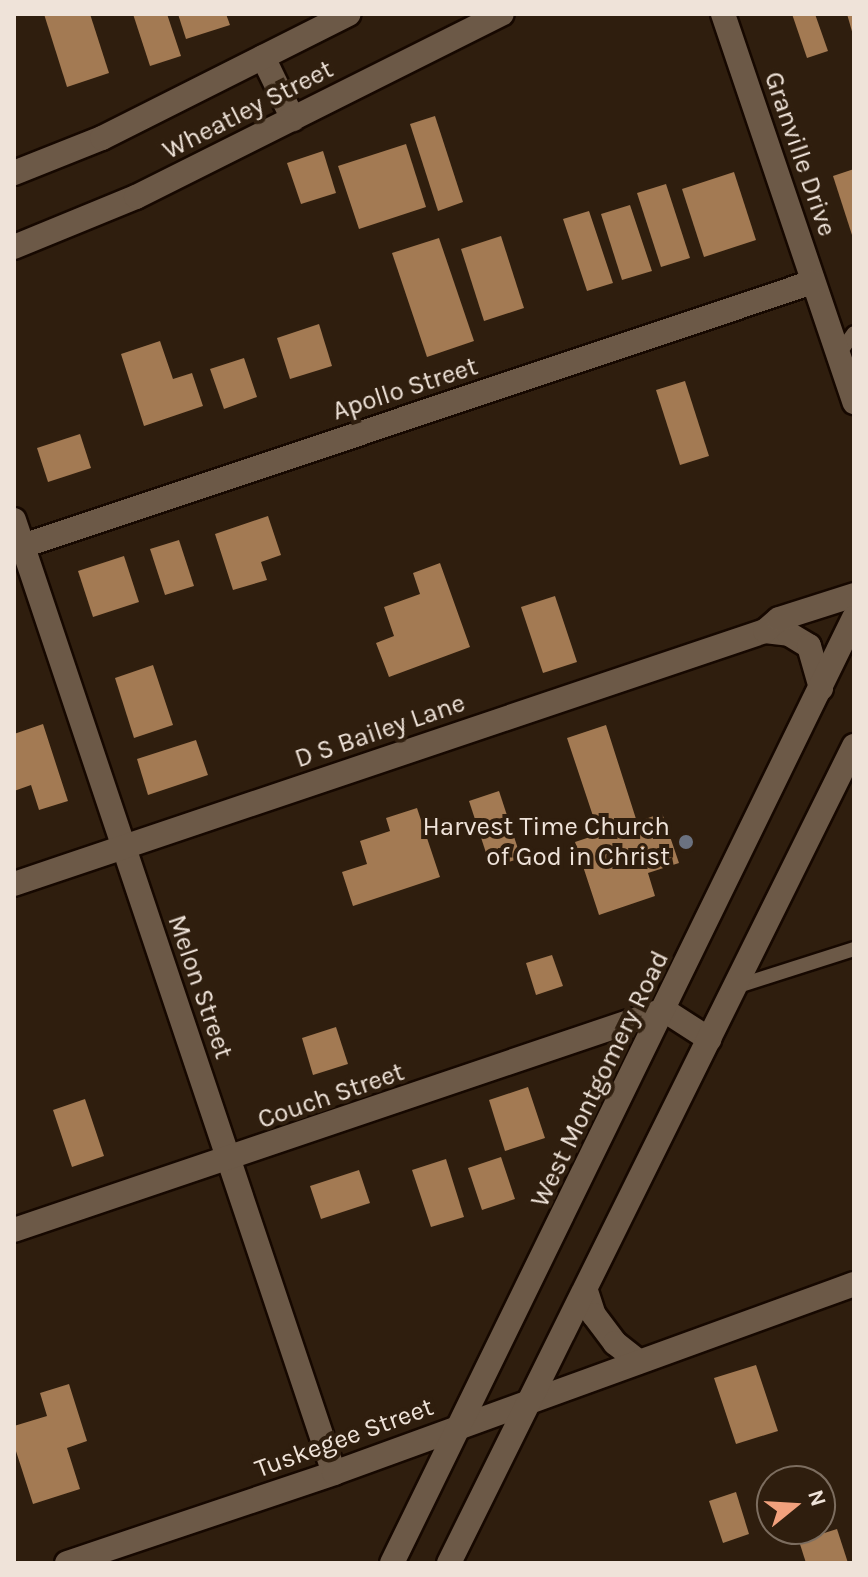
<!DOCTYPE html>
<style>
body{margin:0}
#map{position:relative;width:868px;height:1577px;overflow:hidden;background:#2f1e0e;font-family:Karla,sans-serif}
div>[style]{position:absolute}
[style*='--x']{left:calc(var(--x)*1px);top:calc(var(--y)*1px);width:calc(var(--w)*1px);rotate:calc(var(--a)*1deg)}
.building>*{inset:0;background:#a37a53}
.roads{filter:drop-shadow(2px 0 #160800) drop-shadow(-2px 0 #160800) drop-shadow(0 2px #160800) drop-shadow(0 -2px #160800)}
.lane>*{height:14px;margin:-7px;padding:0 7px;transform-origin:7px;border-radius:7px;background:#6c5947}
.street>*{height:24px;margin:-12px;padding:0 12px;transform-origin:12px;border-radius:12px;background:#6c5947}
.secondary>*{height:24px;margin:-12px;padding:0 12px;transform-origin:12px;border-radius:12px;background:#6c5947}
.dots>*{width:22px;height:22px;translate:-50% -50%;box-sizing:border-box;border:4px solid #2f1e0e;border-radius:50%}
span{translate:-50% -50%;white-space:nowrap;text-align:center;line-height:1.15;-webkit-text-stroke:8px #2f1e0e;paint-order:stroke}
.street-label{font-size:26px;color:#efe3d9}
.poi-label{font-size:26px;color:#efe3d9}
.right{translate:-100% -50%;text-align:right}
.frame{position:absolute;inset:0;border:16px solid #efe3d9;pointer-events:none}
.north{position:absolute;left:756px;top:1465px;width:80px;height:80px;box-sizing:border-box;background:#2f1e0e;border:2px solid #7c6d5f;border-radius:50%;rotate:72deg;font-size:22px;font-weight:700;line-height:32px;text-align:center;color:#efe3d9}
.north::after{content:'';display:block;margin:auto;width:28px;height:36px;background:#f1a17d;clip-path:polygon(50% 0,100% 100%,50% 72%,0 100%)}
</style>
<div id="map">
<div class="building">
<div style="clip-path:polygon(44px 14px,90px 14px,109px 73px,67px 87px)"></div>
<div style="clip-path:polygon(133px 14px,167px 14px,181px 56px,150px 66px)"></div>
<div style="clip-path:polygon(178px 14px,226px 14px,230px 25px,186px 39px)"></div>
<div style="clip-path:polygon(792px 14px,815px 14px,828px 51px,807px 58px)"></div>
<div style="clip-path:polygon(847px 14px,854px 14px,854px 35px,853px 35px)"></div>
<div style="clip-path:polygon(435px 116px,463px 202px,438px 211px,410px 124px)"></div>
<div style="clip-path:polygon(406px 144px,426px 207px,359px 229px,338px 166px)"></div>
<div style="clip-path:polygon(323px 151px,336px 193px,301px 204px,287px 163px)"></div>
<div style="clip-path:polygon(854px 169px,854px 238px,853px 238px,833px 176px)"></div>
<div style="clip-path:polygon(734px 172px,756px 240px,704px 257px,682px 189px)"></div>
<div style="clip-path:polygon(666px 184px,690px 258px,661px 267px,637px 193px)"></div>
<div style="clip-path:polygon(630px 205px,652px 271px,622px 280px,601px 214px)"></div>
<div style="clip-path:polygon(589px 211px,613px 283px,587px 291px,563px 219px)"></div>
<div style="clip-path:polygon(501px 236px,524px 308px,484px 321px,461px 249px)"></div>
<div style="clip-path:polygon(439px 238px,474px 341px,427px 357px,392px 253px)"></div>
<div style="clip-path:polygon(319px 324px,332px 366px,290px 379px,277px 338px)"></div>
<div style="clip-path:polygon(160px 341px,173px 379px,192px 373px,203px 406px,144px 426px,121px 354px)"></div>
<div style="clip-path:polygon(244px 358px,257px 397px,224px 409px,210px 369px)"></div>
<div style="clip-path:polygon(685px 381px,709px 456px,680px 465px,656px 390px)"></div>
<div style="clip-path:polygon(80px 434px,91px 468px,48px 482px,37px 448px)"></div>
<div style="clip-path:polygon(268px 516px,281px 555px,261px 562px,267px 580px,233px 590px,215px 534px)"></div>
<div style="clip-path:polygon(179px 540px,194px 586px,165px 595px,150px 549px)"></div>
<div style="clip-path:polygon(124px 556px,139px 602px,93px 617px,78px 571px)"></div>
<div style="clip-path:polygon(440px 563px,470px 647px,389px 677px,376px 643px,394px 636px,384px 607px,420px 594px,413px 573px)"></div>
<div style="clip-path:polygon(555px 596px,577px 662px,543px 673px,521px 607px)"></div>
<div style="clip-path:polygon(153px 665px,173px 725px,134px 738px,115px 678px)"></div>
<div style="clip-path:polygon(43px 724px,68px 801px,39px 810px,31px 785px,14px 791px,14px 734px)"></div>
<div style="clip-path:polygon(606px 725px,637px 822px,662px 813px,679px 863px,648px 873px,655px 896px,599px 915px,575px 842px,599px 834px,567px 738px)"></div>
<div style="clip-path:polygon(196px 740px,208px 775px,148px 795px,137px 759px)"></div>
<div style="clip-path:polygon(499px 791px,521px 858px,491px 868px,469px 801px)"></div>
<div style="clip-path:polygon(417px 808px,440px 877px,353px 906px,342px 872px,367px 864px,360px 841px,390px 831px,386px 818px)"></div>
<div style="clip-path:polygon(552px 955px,563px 986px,536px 995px,526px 963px)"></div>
<div style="clip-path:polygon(336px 1027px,348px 1064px,313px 1075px,302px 1038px)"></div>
<div style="clip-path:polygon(528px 1087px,545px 1138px,505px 1151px,489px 1100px)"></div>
<div style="clip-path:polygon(85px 1099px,104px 1156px,72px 1167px,53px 1110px)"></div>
<div style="clip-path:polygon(501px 1157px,515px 1199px,482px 1210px,468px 1168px)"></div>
<div style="clip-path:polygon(446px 1159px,464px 1217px,431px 1227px,412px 1170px)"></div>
<div style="clip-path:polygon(359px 1170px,370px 1203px,321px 1219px,310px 1186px)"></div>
<div style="clip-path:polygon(756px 1365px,778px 1431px,736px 1444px,714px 1378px)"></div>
<div style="clip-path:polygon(69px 1384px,87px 1441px,67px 1448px,80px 1489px,33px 1504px,14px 1445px,14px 1426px,47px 1416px,40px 1393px)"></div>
<div style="clip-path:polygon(736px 1492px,749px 1534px,723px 1543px,709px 1501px)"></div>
<div style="clip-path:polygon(837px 1529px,848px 1563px,806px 1563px,799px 1541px)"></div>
</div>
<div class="roads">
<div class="lane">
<div style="--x:838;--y:355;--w:27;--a:-54"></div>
<div style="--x:735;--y:987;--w:125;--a:-17.7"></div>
</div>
<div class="street">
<div style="--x:723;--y:14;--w:410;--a:71.3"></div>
<div style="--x:14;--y:520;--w:1005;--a:71.44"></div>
<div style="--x:14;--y:549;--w:842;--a:-18.48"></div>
<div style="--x:765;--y:631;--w:24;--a:7"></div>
<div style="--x:789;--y:634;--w:23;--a:31"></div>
<div style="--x:809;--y:646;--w:44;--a:74.1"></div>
<div style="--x:14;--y:884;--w:792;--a:-18.62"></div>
<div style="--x:765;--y:631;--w:18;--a:-41"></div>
<div style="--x:779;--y:619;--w:79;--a:-17.7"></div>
<div style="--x:14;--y:1230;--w:686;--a:-18.7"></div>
<div style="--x:586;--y:1291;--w:25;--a:72"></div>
<div style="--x:594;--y:1315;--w:35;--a:53"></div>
<div style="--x:615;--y:1343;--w:29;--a:38"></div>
<div style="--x:67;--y:1563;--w:282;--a:-18.6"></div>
<div style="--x:334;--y:1473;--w:553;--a:-19.97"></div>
</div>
<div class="secondary">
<div style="--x:263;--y:57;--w:69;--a:64.2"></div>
<div style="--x:14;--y:173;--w:95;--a:-21.7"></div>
<div style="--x:102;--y:138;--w:276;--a:-26.7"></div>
<div style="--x:14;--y:247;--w:132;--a:-22.3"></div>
<div style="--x:136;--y:197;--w:409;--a:-26.6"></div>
<div style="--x:664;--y:1010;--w:54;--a:32.8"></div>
<div style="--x:392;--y:1563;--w:1052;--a:-63.95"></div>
<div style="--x:449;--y:1563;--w:912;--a:-63.63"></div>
</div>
</div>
<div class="dots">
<div style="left:686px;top:842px;background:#6b7280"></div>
</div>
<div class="street-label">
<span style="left:248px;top:110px;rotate:-27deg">Wheatley Street</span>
<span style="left:800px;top:154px;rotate:71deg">Granville Drive</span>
<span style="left:405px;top:389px;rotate:-18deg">Apollo Street</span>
<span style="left:380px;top:731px;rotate:-19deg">D S Bailey Lane</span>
<span style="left:200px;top:987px;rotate:71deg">Melon Street</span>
<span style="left:600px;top:1079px;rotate:-64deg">West Montgomery Road</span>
<span style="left:331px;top:1096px;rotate:-19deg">Couch Street</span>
<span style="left:344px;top:1438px;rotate:-20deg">Tuskegee Street</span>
</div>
<div class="poi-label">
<span class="right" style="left:670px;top:842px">Harvest Time Church<br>of God in Christ</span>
</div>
<div class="frame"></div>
<div class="north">N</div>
</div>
